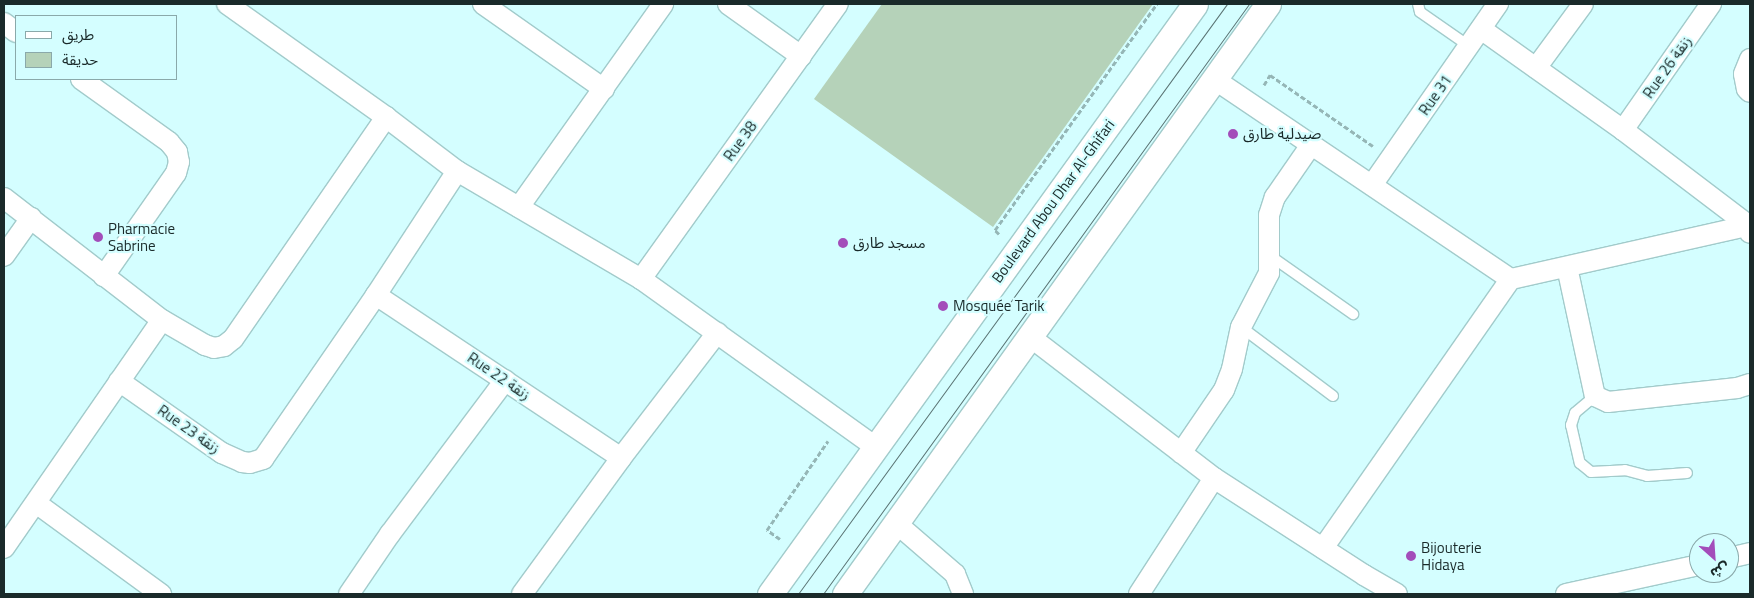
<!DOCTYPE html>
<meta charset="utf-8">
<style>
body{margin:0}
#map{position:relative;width:1754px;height:598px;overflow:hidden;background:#d4feff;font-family:"Titillium Web","Noto Sans Arabic",sans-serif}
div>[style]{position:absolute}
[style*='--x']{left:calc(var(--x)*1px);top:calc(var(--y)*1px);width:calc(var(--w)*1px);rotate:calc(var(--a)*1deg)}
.green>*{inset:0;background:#b5d2b9}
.path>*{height:3px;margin-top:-1.5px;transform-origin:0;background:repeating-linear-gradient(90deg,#95b6b6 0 5px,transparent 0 7.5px)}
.roads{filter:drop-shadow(1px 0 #a2cbcb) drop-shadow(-1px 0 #a2cbcb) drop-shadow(0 1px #a2cbcb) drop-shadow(0 -1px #a2cbcb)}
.service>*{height:10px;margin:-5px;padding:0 5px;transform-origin:5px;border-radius:5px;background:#fff}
.minor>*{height:20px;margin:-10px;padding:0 10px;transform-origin:10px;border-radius:10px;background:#fff}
.tertiary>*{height:25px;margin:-12.5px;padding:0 12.5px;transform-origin:12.5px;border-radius:12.5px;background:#fff}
.tram>*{height:1px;margin:-0.5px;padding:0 0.5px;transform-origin:0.5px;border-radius:0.5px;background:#5b7474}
.dots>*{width:14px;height:14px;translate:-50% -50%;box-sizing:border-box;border:2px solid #d4feff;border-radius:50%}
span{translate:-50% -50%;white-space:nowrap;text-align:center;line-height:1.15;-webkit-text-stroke:4.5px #d4feff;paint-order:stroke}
.street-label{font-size:15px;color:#1a2a2a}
.poi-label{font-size:15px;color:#1a2a2a}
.left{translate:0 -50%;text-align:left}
.frame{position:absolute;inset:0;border:5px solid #1a2a2a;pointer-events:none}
.legend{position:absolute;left:15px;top:15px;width:162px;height:65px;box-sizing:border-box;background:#d4feff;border:1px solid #8aa9aa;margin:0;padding:6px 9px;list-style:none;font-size:15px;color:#1a2a2a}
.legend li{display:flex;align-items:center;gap:10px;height:25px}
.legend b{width:25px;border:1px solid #8aa9aa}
.north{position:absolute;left:1689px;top:533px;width:50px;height:50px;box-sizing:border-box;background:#d4feff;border:1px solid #8aa9aa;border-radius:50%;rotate:154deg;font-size:14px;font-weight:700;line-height:20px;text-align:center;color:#1a2a2a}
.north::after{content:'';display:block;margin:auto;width:18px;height:22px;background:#a34dba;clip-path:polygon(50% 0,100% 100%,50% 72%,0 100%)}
</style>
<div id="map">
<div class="green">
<div style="clip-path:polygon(882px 4px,1153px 4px,993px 227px,814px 99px)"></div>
</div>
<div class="path">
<div style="--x:1264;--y:85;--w:12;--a:-59"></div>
<div style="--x:1270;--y:75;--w:125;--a:34.6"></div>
<div style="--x:999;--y:234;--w:6;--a:-135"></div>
<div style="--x:995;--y:230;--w:278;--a:-54.4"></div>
<div style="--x:780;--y:539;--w:16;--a:-145"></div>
<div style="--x:767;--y:530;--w:108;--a:-55.6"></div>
</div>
<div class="roads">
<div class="service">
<div style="--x:1418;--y:4;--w:8;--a:76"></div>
<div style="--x:1420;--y:12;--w:60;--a:34.8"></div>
<div style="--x:1269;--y:255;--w:103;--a:35.1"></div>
<div style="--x:1241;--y:327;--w:115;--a:36.9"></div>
<div style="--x:1595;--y:396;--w:26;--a:140"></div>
<div style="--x:1575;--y:413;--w:13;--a:108"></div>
<div style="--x:1571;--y:425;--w:39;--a:77"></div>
<div style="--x:1580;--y:463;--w:14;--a:39"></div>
<div style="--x:1591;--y:472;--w:34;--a:-3"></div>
<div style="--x:1625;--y:470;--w:23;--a:15"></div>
<div style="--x:1647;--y:476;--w:40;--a:-4.3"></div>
</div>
<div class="minor">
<div style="--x:227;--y:4;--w:195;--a:35.4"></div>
<div style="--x:386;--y:117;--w:89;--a:37.3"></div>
<div style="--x:457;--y:171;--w:213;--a:30.4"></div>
<div style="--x:641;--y:279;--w:289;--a:35.6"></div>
<div style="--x:483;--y:4;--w:148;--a:35.1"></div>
<div style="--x:728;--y:4;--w:90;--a:35.5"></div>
<div style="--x:4;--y:23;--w:15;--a:37"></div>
<div style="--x:1481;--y:29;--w:174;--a:35.4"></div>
<div style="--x:1623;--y:130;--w:157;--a:37.2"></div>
<div style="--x:1748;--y:225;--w:8;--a:76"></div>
<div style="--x:1750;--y:59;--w:16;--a:112"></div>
<div style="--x:1744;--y:74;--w:15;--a:79"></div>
<div style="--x:1747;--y:89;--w:4;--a:45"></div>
<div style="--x:1536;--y:68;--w:79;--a:-53.7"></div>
<div style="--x:81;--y:79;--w:108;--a:35.6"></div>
<div style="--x:169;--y:142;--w:13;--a:51"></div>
<div style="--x:177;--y:152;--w:10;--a:79"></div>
<div style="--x:179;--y:162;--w:11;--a:105"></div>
<div style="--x:176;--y:173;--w:126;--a:125"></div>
<div style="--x:1214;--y:79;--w:358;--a:34"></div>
<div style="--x:1511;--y:279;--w:245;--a:-12.7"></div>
<div style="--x:1623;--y:130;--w:154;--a:-55.1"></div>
<div style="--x:1372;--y:185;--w:221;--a:-55.2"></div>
<div style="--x:4;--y:198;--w:200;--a:37.7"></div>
<div style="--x:162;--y:320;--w:50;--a:30.2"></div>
<div style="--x:205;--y:345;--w:9;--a:18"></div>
<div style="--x:214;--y:348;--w:10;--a:-11"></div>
<div style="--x:224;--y:346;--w:11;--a:-38"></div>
<div style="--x:233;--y:339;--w:270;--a:-55.4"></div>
<div style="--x:519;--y:207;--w:249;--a:-54.6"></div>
<div style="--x:4;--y:256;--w:47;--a:-54.6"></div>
<div style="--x:1567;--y:267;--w:132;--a:77.8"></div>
<div style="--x:1595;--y:396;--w:14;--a:25"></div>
<div style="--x:1608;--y:402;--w:130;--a:-6.2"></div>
<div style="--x:1737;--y:388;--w:14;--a:-17"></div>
<div style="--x:641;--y:279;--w:338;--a:-54.4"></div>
<div style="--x:376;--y:295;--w:294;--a:33.6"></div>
<div style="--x:1029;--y:336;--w:233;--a:37.5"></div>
<div style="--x:1214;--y:478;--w:179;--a:32.9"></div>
<div style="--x:1364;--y:575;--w:38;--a:30"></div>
<div style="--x:119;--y:381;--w:126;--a:35"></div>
<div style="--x:222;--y:453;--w:22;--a:24"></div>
<div style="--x:242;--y:462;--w:8;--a:7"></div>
<div style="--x:250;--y:463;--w:14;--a:-17"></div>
<div style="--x:263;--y:459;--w:199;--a:-55.4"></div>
<div style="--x:376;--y:295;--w:148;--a:-56.8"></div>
<div style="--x:1181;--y:453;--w:76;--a:-55.7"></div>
<div style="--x:1224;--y:390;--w:22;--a:-69"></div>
<div style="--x:1232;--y:369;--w:43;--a:-77.9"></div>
<div style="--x:1241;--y:327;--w:61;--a:-62.6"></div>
<div style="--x:1269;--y:273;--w:58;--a:-90"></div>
<div style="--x:1269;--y:215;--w:19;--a:-72"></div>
<div style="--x:1275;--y:197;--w:63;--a:-55.3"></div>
<div style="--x:36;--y:503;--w:155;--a:36.1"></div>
<div style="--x:896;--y:523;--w:78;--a:40.8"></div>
<div style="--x:955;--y:574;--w:22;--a:68"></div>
<div style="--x:4;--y:548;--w:277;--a:-55.3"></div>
<div style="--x:1323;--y:548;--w:328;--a:-55.1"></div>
<div style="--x:1729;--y:558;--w:22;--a:-13"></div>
<div style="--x:349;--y:594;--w:73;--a:-55.7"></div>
<div style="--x:390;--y:534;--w:192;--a:-53.2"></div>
<div style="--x:522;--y:594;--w:168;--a:-53.9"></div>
<div style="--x:621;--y:458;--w:158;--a:-52.5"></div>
<div style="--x:1139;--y:594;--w:138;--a:-57.1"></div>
<div style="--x:1566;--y:594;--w:136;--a:-12.3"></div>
</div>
<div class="tertiary">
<div style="--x:770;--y:594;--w:727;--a:-54.23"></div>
<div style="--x:845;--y:594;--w:726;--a:-54.36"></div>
</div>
</div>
<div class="tram">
<div style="--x:798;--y:594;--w:729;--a:-53.98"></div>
<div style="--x:823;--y:594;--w:728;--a:-54.17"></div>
</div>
<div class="dots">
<div style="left:1233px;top:134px;background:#a34dba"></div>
<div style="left:98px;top:237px;background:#a34dba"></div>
<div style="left:843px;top:243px;background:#a34dba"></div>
<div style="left:943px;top:306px;background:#a34dba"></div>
<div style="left:1411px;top:556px;background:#a34dba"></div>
</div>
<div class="street-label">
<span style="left:1667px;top:67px;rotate:-55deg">Rue 26 زنقة</span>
<span style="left:1435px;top:95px;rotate:-55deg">Rue 31</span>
<span style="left:740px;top:141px;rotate:-54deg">Rue 38</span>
<span style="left:1053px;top:201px;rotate:-54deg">Boulevard Abou Dhar Al-Ghifari</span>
<span style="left:499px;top:376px;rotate:34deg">Rue 22 زنقة</span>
<span style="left:189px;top:429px;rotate:35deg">Rue 23 زنقة</span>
</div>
<div class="poi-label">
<span class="left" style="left:1243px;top:134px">صيدلية طارق</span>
<span class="left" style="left:108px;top:237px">Pharmacie<br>Sabrine</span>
<span class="left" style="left:853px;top:243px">مسجد طارق</span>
<span class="left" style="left:953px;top:306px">Mosquée Tarik</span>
<span class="left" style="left:1421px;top:556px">Bijouterie<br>Hidaya</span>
</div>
<div class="frame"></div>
<ul class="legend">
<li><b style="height:6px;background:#fff"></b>طريق</li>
<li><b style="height:14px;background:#b5d2b9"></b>حديقة</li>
</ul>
<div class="north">ش</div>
</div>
